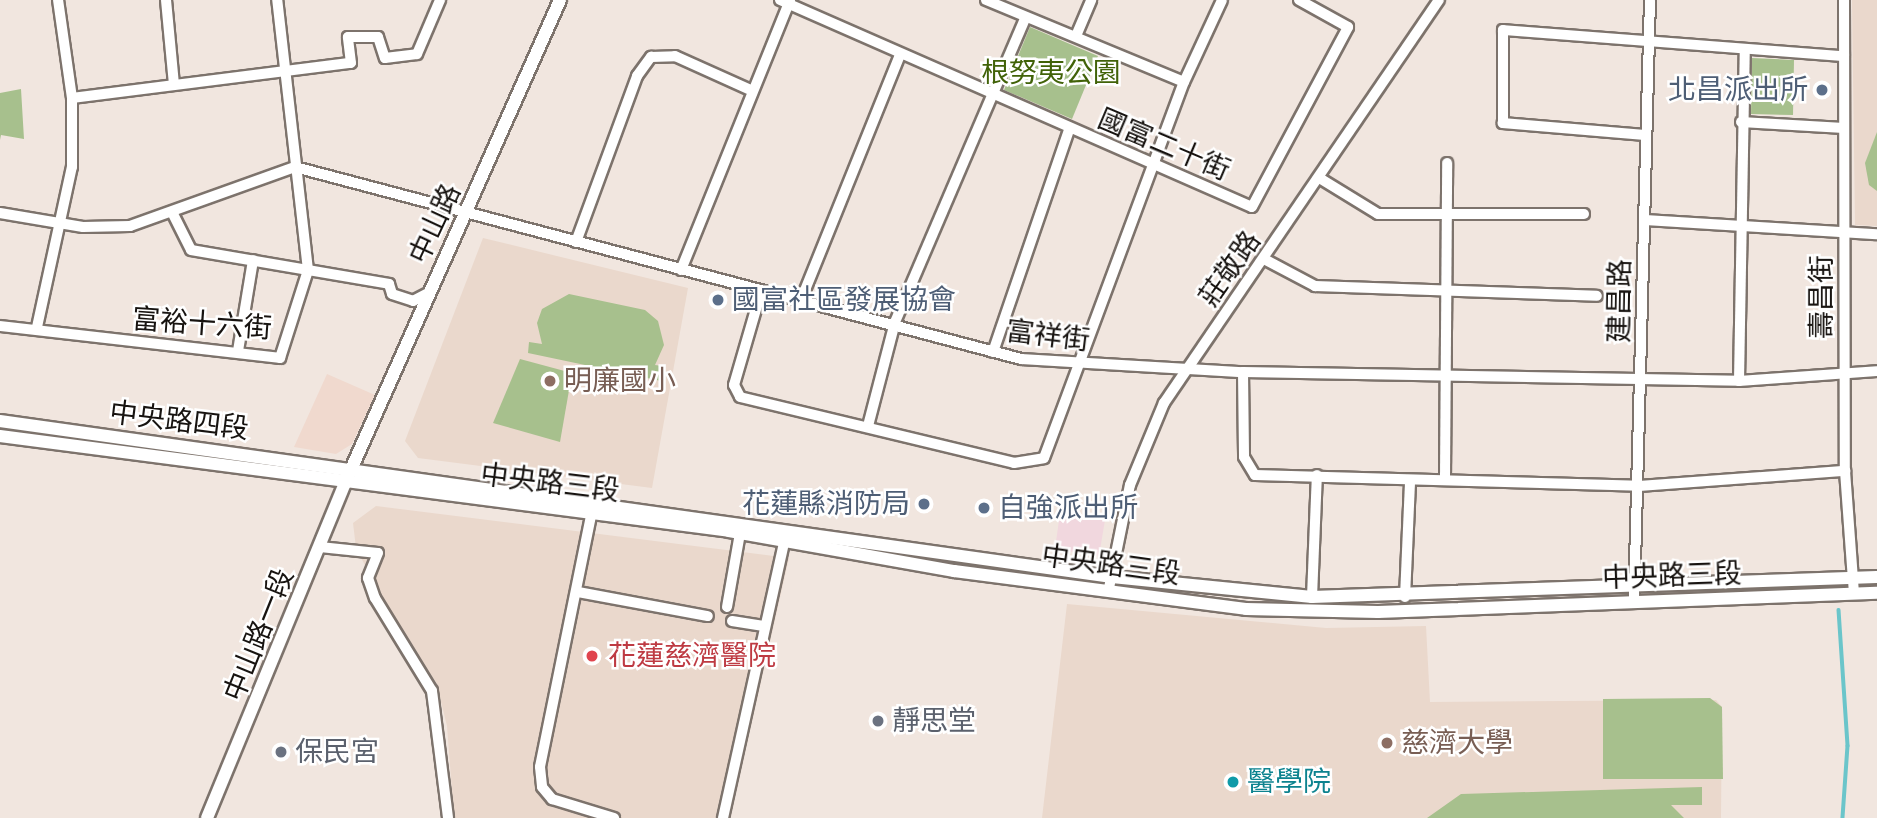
<!DOCTYPE html>
<meta charset="utf-8">
<style>
body{margin:0}
#map{position:relative;width:1877px;height:818px;overflow:hidden;background:#f1e6df;font-family:Jost,"Noto Sans TC",sans-serif}
div>[style]{position:absolute}
[style*='--x']{left:calc(var(--x)*1px);top:calc(var(--y)*1px);width:calc(var(--w)*1px);rotate:calc(var(--a)*1deg)}
.commercial>*{inset:0;background:#f1d7de}
.industrial>*{inset:0;background:#f0d9ce}
.built>*{inset:0;background:#ead8cc}
.green>*{inset:0;background:#a7c08d}
.stream>*{height:3.5px;margin:-1.75px;padding:0 1.75px;transform-origin:1.75px;border-radius:1.75px;background:#6bc5ca}
.roads{filter:drop-shadow(2px 0 #7d736c) drop-shadow(-2px 0 #7d736c) drop-shadow(0 2px #7d736c) drop-shadow(0 -2px #7d736c)}
.minor>*{height:10px;margin:-5px;padding:0 5px;transform-origin:5px;border-radius:5px;background:#fff}
.tertiary>*{height:12px;margin:-6px;padding:0 6px;transform-origin:6px;border-radius:6px;background:#fff}
.dots>*{width:19px;height:19px;translate:-50% -50%;box-sizing:border-box;border:4px solid #fff;border-radius:50%}
span{translate:-50% -50%;white-space:nowrap;text-align:center;line-height:1.15;-webkit-text-stroke:5px #fff;paint-order:stroke}
.park-label{font-size:28px;color:#416208}
.service-label{font-size:28px;color:#4e5e75}
.right{translate:-100% -50%;text-align:right}
.left{translate:0 -50%;text-align:left}
.street-label{font-size:28px;color:#171310}
.education-label{font-size:28px;color:#785e54}
.health-label{font-size:28px;color:#be3a42}
.worship-label{font-size:28px;color:#5b616d}
.culture-label{font-size:28px;color:#0d838f}
</style>
<div id="map">
<div class="commercial">
<div style="clip-path:polygon(1060px 513px,1105px 520px,1099px 556px,1055px 549px)"></div>
</div>
<div class="industrial">
<div style="clip-path:polygon(327px 374px,375px 395px,352px 444px,336px 454px,294px 447px)"></div>
</div>
<div class="built">
<div style="clip-path:polygon(1852px 0,1877px 0,1877px 226px,1855px 225px)"></div>
<div style="clip-path:polygon(483px 238px,688px 288px,652px 488px,418px 458px,405px 441px)"></div>
<div style="clip-path:polygon(376px 506px,789px 558px,730px 818px,454px 818px,447px 726px,436px 682px,398px 629px,356px 548px,353px 523px)"></div>
<div style="clip-path:polygon(1067px 604px,1326px 628px,1426px 626px,1430px 702px,1716px 700px,1722px 707px,1721px 818px,1042px 818px)"></div>
</div>
<div class="green">
<div style="clip-path:polygon(1030px 27px,1098px 56px,1072px 119px,1004px 90px)"></div>
<div style="clip-path:polygon(1752px 58px,1794px 60px,1793px 115px,1751px 114px)"></div>
<div style="clip-path:polygon(21px 89px,24px 139px,1px 135px,0 140px,0 93px)"></div>
<div style="clip-path:polygon(1877px 132px,1877px 191px,1869px 185px,1865px 163px)"></div>
<div style="clip-path:polygon(569px 294px,645px 310px,658px 321px,664px 345px,655px 365px,662px 366px,661px 381px,528px 353px,529px 342px,542px 344px,537px 323px,542px 309px)"></div>
<div style="clip-path:polygon(520px 359px,572px 373px,560px 442px,493px 423px)"></div>
<div style="clip-path:polygon(1710px 698px,1722px 707px,1723px 779px,1603px 779px,1603px 699px)"></div>
<div style="clip-path:polygon(1702px 787px,1702px 805px,1671px 805px,1684px 818px,1427px 818px,1461px 794px)"></div>
</div>
<div class="stream">
<div style="--x:1839;--y:610;--w:136;--a:86.2"></div>
<div style="--x:1848;--y:746;--w:72;--a:94"></div>
</div>
<div class="roads">
<div class="minor">
<div style="--x:166;--y:0;--w:85;--a:84.6"></div>
<div style="--x:780;--y:0;--w:515;--a:23.68"></div>
<div style="--x:1252;--y:207;--w:204;--a:-61.9"></div>
<div style="--x:1348;--y:27;--w:56;--a:-151.1"></div>
<div style="--x:986;--y:0;--w:214;--a:22.5"></div>
<div style="--x:1844;--y:0;--w:471;--a:89.9"></div>
<div style="--x:1845;--y:471;--w:122;--a:85.8"></div>
<div style="--x:1076;--y:36;--w:39;--a:-67"></div>
<div style="--x:72;--y:98;--w:281;--a:-7.2"></div>
<div style="--x:351;--y:63;--w:26;--a:-97"></div>
<div style="--x:348;--y:37;--w:30;--a:0"></div>
<div style="--x:378;--y:37;--w:22;--a:72"></div>
<div style="--x:385;--y:58;--w:32;--a:-7"></div>
<div style="--x:417;--y:54;--w:59;--a:-66.9"></div>
<div style="--x:1741;--y:122;--w:103;--a:3.3"></div>
<div style="--x:1645;--y:135;--w:143;--a:-175.2"></div>
<div style="--x:1503;--y:123;--w:93;--a:-90"></div>
<div style="--x:1503;--y:30;--w:342;--a:4.4"></div>
<div style="--x:1321;--y:179;--w:67;--a:31.6"></div>
<div style="--x:1378;--y:214;--w:206;--a:0"></div>
<div style="--x:172;--y:212;--w:42;--a:63.4"></div>
<div style="--x:191;--y:250;--w:201;--a:9.7"></div>
<div style="--x:389;--y:284;--w:10;--a:73"></div>
<div style="--x:392;--y:294;--w:22;--a:18"></div>
<div style="--x:413;--y:301;--w:19;--a:-28"></div>
<div style="--x:0;--y:213;--w:84;--a:9.6"></div>
<div style="--x:83;--y:227;--w:47;--a:-1.2"></div>
<div style="--x:130;--y:226;--w:175;--a:-19.7"></div>
<div style="--x:295;--y:167;--w:751;--a:14.81"></div>
<div style="--x:1021;--y:359;--w:222;--a:3.4"></div>
<div style="--x:1243;--y:372;--w:496;--a:1"></div>
<div style="--x:1739;--y:381;--w:138;--a:-4.1"></div>
<div style="--x:1645;--y:220;--w:232;--a:3.5"></div>
<div style="--x:576;--y:242;--w:177;--a:-69.8"></div>
<div style="--x:637;--y:76;--w:24;--a:-54"></div>
<div style="--x:651;--y:57;--w:24;--a:-2"></div>
<div style="--x:675;--y:56;--w:85;--a:24.2"></div>
<div style="--x:1264;--y:259;--w:58;--a:27.9"></div>
<div style="--x:1315;--y:286;--w:282;--a:2"></div>
<div style="--x:681;--y:270;--w:291;--a:-68"></div>
<div style="--x:761;--y:292;--w:97;--a:106.2"></div>
<div style="--x:734;--y:385;--w:13;--a:63"></div>
<div style="--x:740;--y:397;--w:282;--a:13.5"></div>
<div style="--x:1014;--y:463;--w:30;--a:-9"></div>
<div style="--x:1044;--y:458;--w:401;--a:-69.6"></div>
<div style="--x:1184;--y:82;--w:90;--a:-65.1"></div>
<div style="--x:801;--y:300;--w:264;--a:-68"></div>
<div style="--x:0;--y:326;--w:282;--a:6.5"></div>
<div style="--x:280;--y:358;--w:92;--a:-72.3"></div>
<div style="--x:308;--y:270;--w:272;--a:-96.5"></div>
<div style="--x:37;--y:327;--w:164;--a:-77.7"></div>
<div style="--x:72;--y:167;--w:69;--a:-90"></div>
<div style="--x:72;--y:98;--w:99;--a:-98.1"></div>
<div style="--x:238;--y:351;--w:92;--a:-80.6"></div>
<div style="--x:993;--y:352;--w:235;--a:-71.1"></div>
<div style="--x:1243;--y:372;--w:85;--a:89.3"></div>
<div style="--x:1244;--y:457;--w:21;--a:59"></div>
<div style="--x:1255;--y:475;--w:384;--a:1.6"></div>
<div style="--x:1639;--y:486;--w:207;--a:-4.2"></div>
<div style="--x:1739;--y:381;--w:331;--a:-89"></div>
<div style="--x:868;--y:426;--w:107;--a:-75.4"></div>
<div style="--x:895;--y:322;--w:331;--a:-66.8"></div>
<div style="--x:1445;--y:477;--w:314;--a:-89.6"></div>
<div style="--x:593;--y:506;--w:266;--a:101.5"></div>
<div style="--x:540;--y:767;--w:20;--a:84"></div>
<div style="--x:542;--y:787;--w:16;--a:50"></div>
<div style="--x:552;--y:799;--w:65;--a:17"></div>
<div style="--x:320;--y:547;--w:58;--a:5.9"></div>
<div style="--x:378;--y:553;--w:27;--a:112"></div>
<div style="--x:368;--y:578;--w:21;--a:71"></div>
<div style="--x:375;--y:598;--w:109;--a:58.5"></div>
<div style="--x:432;--y:691;--w:128;--a:82.8"></div>
<div style="--x:1109;--y:588;--w:105;--a:-78.5"></div>
<div style="--x:1130;--y:485;--w:89;--a:-67.5"></div>
<div style="--x:1164;--y:403;--w:488;--a:-55.7"></div>
<div style="--x:578;--y:592;--w:132;--a:10.5"></div>
<div style="--x:1312;--y:597;--w:122;--a:-87.7"></div>
<div style="--x:1405;--y:597;--w:116;--a:-87.5"></div>
<div style="--x:1634;--y:602;--w:602;--a:-88.48"></div>
<div style="--x:727;--y:607;--w:80;--a:-80"></div>
<div style="--x:732;--y:621;--w:32;--a:9"></div>
<div style="--x:723;--y:818;--w:283;--a:-77.5"></div>
</div>
<div class="tertiary">
<div style="--x:0;--y:421;--w:1123;--a:7.99"></div>
<div style="--x:1112;--y:577;--w:201;--a:5.7"></div>
<div style="--x:1312;--y:597;--w:565;--a:-2.03"></div>
<div style="--x:0;--y:436;--w:735;--a:7.42"></div>
<div style="--x:729;--y:531;--w:229;--a:10.1"></div>
<div style="--x:954;--y:571;--w:294;--a:7.4"></div>
<div style="--x:1246;--y:609;--w:132;--a:1.3"></div>
<div style="--x:1378;--y:612;--w:499;--a:-2.2"></div>
<div style="--x:207;--y:818;--w:362;--a:-67.6"></div>
<div style="--x:345;--y:483;--w:529;--a:-66"></div>
</div>
</div>
<div class="dots">
<div style="left:1822px;top:90px;background:#5c6f8a"></div>
<div style="left:718px;top:300px;background:#5c6f8a"></div>
<div style="left:550px;top:381px;background:#8d6e63"></div>
<div style="left:924px;top:504px;background:#5c6f8a"></div>
<div style="left:984px;top:508px;background:#5c6f8a"></div>
<div style="left:592px;top:656px;background:#e0444e"></div>
<div style="left:878px;top:721px;background:#6b7280"></div>
<div style="left:1387px;top:743px;background:#8d6e63"></div>
<div style="left:281px;top:752px;background:#6b7280"></div>
<div style="left:1233px;top:782px;background:#0f9aa8"></div>
</div>
<div class="park-label">
<span style="left:1051px;top:73px">根努夷公園</span>
</div>
<div class="service-label">
<span class="right" style="left:1808px;top:90px">北昌派出所</span>
<span class="left" style="left:732px;top:300px">國富社區發展協會</span>
<span class="right" style="left:910px;top:504px">花蓮縣消防局</span>
<span class="left" style="left:998px;top:508px">自強派出所</span>
</div>
<div class="street-label">
<span style="left:1164px;top:145px;rotate:23deg">國富二十街</span>
<span style="left:435px;top:224px;rotate:-65deg">中山路</span>
<span style="left:1230px;top:269px;rotate:-55deg">莊敬路</span>
<span style="left:1822px;top:297px;rotate:-90deg">壽昌街</span>
<span style="left:1620px;top:301px;rotate:-89deg">建昌路</span>
<span style="left:202px;top:324px;rotate:4deg">富裕十六街</span>
<span style="left:1048px;top:336px;rotate:7deg">富祥街</span>
<span style="left:179px;top:421px;rotate:7deg">中央路四段</span>
<span style="left:550px;top:483px;rotate:7deg">中央路三段</span>
<span style="left:1111px;top:565px;rotate:8deg">中央路三段</span>
<span style="left:1672px;top:576px;rotate:-2deg">中央路三段</span>
<span style="left:259px;top:635px;rotate:-68deg">中山路一段</span>
</div>
<div class="education-label">
<span class="left" style="left:564px;top:381px">明廉國小</span>
<span class="left" style="left:1401px;top:743px">慈濟大學</span>
</div>
<div class="health-label">
<span class="left" style="left:608px;top:656px">花蓮慈濟醫院</span>
</div>
<div class="worship-label">
<span class="left" style="left:892px;top:721px">靜思堂</span>
<span class="left" style="left:295px;top:752px">保民宮</span>
</div>
<div class="culture-label">
<span class="left" style="left:1247px;top:782px">醫學院</span>
</div>
</div>
